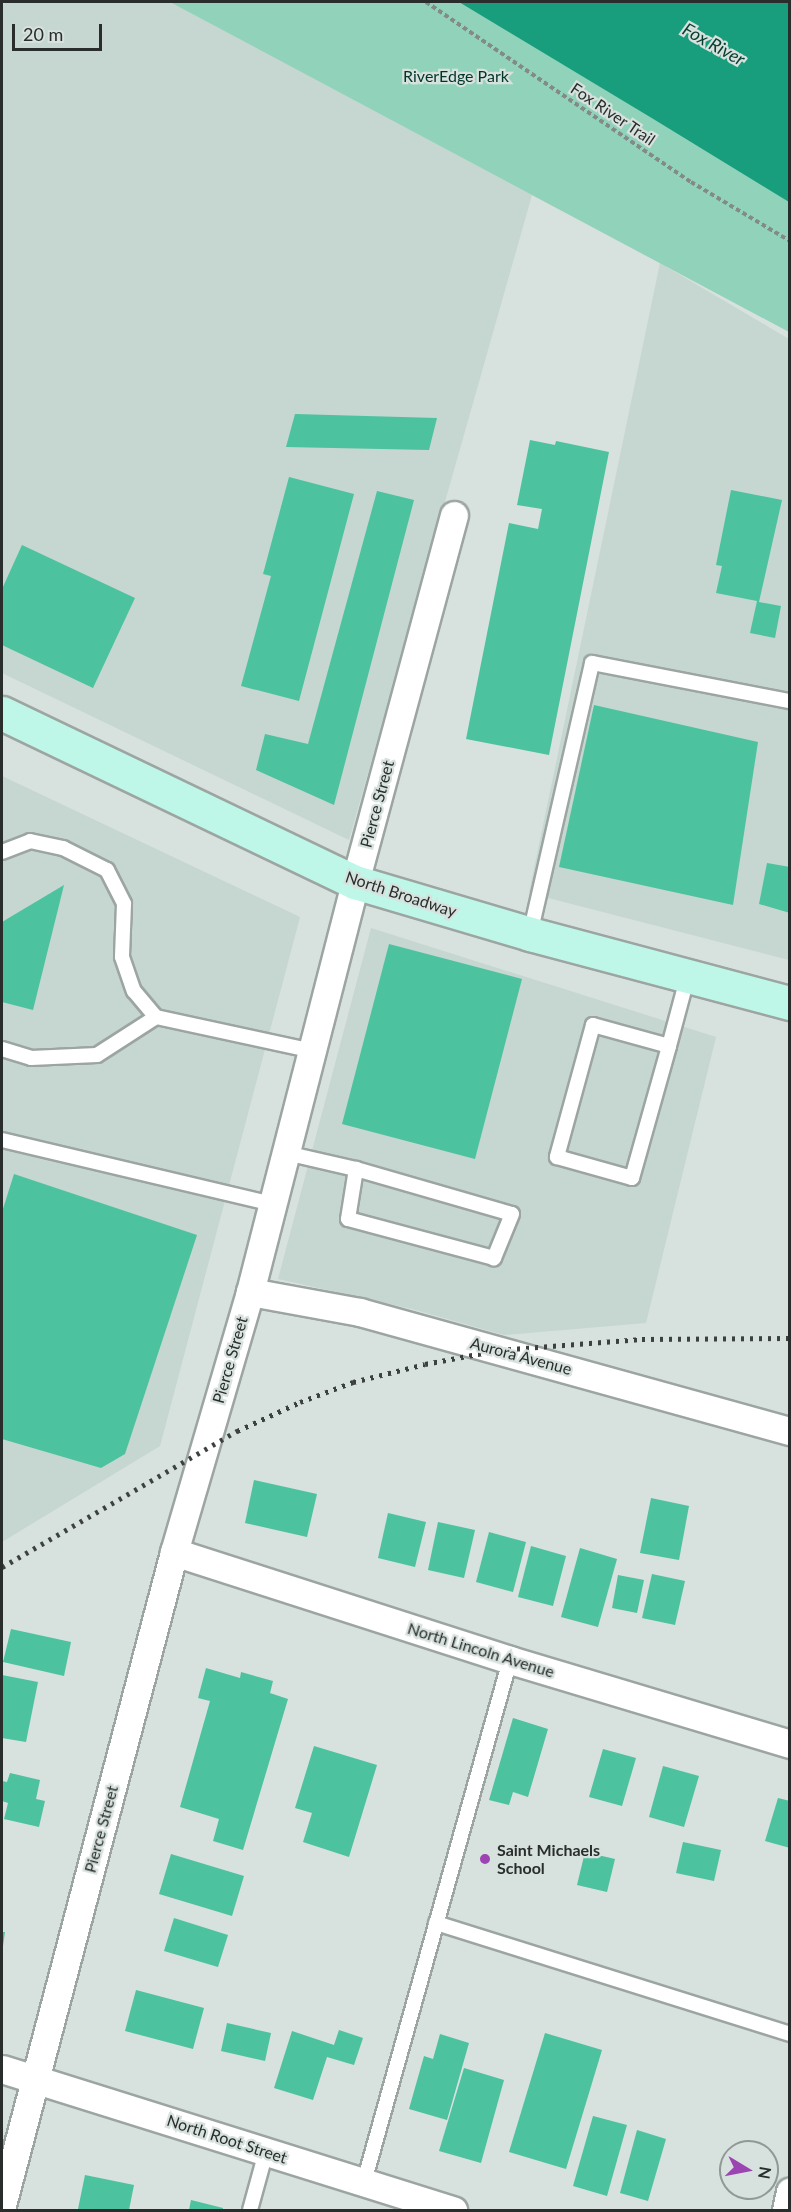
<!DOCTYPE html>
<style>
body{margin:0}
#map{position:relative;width:791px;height:2212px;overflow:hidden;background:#d7e1dd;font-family:Lato,sans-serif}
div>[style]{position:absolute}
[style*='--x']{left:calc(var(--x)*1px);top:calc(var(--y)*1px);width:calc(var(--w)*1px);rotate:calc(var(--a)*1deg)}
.built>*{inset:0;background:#c5d7d0}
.green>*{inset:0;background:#91d2ba}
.water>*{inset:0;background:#189e7c}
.building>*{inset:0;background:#4cc29e}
.path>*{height:4px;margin-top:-2px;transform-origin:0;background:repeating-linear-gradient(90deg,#838b88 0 4.5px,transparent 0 7.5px)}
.roads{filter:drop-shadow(2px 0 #9ca5a1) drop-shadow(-2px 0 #9ca5a1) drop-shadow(0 2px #9ca5a1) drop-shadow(0 -2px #9ca5a1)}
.lane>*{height:14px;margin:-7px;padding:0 7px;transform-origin:7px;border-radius:7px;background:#fff}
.street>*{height:27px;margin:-13.5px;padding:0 13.5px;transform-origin:13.5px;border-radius:13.5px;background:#fff}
.secondary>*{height:33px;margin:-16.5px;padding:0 16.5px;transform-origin:16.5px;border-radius:16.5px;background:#bef7e8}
.rail>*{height:4.5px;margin-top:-2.25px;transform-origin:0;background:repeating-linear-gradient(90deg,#3c403f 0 3px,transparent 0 9px)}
.dots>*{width:16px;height:16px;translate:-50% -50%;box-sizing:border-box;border:3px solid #d7e1dd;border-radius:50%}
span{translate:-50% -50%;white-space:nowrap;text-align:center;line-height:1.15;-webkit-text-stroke:4.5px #d7e1dd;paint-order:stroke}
.park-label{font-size:16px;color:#003628}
.street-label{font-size:16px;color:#292d2c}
.poi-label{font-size:16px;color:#292d2c;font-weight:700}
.left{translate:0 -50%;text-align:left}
.water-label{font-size:18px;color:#083d2f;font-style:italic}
.frame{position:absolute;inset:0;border:3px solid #292d2c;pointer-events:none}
.north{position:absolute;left:719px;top:2140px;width:60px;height:60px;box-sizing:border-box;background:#d7e1dd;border:2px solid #919996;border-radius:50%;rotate:100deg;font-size:16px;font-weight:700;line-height:24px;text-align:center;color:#292d2c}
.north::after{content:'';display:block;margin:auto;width:21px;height:27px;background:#9c44b1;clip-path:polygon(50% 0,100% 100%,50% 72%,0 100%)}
.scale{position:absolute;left:12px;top:24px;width:90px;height:27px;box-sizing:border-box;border:3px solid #292d2c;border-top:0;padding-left:8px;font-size:18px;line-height:21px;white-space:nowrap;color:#292d2c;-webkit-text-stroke:4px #d7e1dd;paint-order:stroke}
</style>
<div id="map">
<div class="built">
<div style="clip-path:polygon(6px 2px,171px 2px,532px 195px,349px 840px,2px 673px,2px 6px)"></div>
<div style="clip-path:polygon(660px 263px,789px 339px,789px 960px,529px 893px)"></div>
<div style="clip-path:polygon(2px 776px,300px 917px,160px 1446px,2px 1542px)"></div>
<div style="clip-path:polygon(371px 928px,716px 1037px,646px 1323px,504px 1335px,412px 1309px,278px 1279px)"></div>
</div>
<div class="green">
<div style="clip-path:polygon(170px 2px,467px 2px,789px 189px,789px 332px)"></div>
</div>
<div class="water">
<div style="clip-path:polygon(459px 2px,789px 2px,789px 202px,655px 120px)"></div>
</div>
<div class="building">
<div style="clip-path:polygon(295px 414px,437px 418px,429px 450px,286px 447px)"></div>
<div style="clip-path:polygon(530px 440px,555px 445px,556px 441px,609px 452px,549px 755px,466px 739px,509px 523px,538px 529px,542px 509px,517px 505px)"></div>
<div style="clip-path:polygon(289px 477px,354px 494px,299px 701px,241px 686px,271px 576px,263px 574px)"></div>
<div style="clip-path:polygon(731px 490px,782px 500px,759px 602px,781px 606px,775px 638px,750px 633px,757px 601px,716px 593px,722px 566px,716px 565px)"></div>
<div style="clip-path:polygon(377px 491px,414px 500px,334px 805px,256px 770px,265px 734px,308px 744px)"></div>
<div style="clip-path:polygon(22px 545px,135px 598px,93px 688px,2px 645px,2px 589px)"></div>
<div style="clip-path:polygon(594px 705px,758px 742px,733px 905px,559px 867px)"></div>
<div style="clip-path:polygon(767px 863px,790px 867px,790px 913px,759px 904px)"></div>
<div style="clip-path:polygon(64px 885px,33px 1010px,2px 1002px,2px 922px)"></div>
<div style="clip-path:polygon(389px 944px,522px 979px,475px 1159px,342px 1124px)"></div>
<div style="clip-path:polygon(14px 1174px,197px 1235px,125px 1454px,101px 1468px,2px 1439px,2px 1212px)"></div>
<div style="clip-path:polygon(254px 1480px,317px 1494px,307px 1537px,245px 1523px)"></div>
<div style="clip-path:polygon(651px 1498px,689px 1506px,679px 1560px,640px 1553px)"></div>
<div style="clip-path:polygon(388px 1513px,426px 1522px,415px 1567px,378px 1558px)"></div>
<div style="clip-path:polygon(438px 1522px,475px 1530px,464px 1578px,428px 1570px)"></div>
<div style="clip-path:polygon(489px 1532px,526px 1542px,513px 1592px,476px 1582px)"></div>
<div style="clip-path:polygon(531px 1546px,566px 1556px,553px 1606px,518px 1597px)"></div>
<div style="clip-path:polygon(580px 1548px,617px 1559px,598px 1627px,561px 1617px)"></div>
<div style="clip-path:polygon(652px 1574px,685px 1581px,675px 1625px,642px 1618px)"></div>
<div style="clip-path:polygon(618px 1575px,644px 1580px,637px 1613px,612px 1608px)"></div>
<div style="clip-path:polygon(11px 1629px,71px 1642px,64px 1676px,3px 1662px)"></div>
<div style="clip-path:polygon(206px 1668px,240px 1678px,241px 1672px,273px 1681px,270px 1693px,288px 1699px,243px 1850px,213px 1841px,219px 1819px,180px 1807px,210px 1701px,198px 1698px)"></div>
<div style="clip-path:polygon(2px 1675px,38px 1682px,26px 1742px,2px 1738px)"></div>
<div style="clip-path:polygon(513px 1718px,548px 1729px,528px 1797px,513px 1792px,509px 1805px,489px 1800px)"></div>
<div style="clip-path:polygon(314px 1746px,377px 1765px,349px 1857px,303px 1842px,312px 1813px,295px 1808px)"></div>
<div style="clip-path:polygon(603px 1749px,636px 1758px,622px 1806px,589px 1797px)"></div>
<div style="clip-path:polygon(663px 1766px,699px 1776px,684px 1827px,649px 1817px)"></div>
<div style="clip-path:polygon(10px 1773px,40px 1780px,36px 1799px,45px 1801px,39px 1827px,4px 1819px,8px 1803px,2px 1801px,2px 1781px,7px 1782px)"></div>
<div style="clip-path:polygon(778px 1798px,790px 1801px,790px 1848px,765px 1841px)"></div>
<div style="clip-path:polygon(683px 1842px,721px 1850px,714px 1881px,676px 1873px)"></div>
<div style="clip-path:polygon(585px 1852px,615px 1859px,607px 1892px,577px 1885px)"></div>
<div style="clip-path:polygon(171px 1854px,244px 1876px,232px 1916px,159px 1894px)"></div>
<div style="clip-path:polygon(174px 1918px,228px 1935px,218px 1967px,164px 1951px)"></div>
<div style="clip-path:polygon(2px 1932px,5px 1932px,3px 1946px,2px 1946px)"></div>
<div style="clip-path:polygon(136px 1990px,204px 2008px,193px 2049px,125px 2031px)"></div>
<div style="clip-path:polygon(227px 2023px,271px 2033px,265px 2061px,221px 2051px)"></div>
<div style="clip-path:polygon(339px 2030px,363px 2038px,354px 2065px,327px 2057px,313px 2100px,274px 2088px,292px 2031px,334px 2045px)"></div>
<div style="clip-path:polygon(545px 2033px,602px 2050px,566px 2169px,509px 2152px)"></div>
<div style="clip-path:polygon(440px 2034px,469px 2043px,447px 2120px,409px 2109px,424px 2056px,433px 2059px)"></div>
<div style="clip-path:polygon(464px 2068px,504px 2080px,481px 2163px,439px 2151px)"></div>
<div style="clip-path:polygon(593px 2116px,627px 2125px,607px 2196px,573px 2186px)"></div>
<div style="clip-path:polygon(637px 2130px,666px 2139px,648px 2201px,620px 2193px)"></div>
<div style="clip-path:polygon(85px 2175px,134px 2185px,129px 2210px,78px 2209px)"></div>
<div style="clip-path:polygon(191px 2200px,223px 2208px,223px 2210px,189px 2210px)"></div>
</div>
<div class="path">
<div style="--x:426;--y:2;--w:320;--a:34.2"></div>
<div style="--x:691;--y:182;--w:115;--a:30.8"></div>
</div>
<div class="roads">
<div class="lane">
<div style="--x:2;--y:852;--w:30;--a:-21"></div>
<div style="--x:30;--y:841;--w:34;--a:12"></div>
<div style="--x:63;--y:848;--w:49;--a:26.6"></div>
<div style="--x:107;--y:870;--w:38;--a:63"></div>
<div style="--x:124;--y:904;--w:53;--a:92.2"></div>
<div style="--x:122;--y:957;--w:36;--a:71"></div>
<div style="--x:134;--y:991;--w:34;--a:50"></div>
<div style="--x:530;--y:934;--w:278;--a:-77.1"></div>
<div style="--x:592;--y:663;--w:202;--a:10.9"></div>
<div style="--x:669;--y:1046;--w:79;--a:-164.6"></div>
<div style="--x:593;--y:1025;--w:137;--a:105.3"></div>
<div style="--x:557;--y:1157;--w:78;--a:15.6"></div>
<div style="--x:632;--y:1178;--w:137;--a:-74.3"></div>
<div style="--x:669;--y:1046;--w:73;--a:-75"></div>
<div style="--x:2;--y:1049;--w:30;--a:17"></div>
<div style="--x:31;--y:1058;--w:66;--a:-2.6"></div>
<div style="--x:97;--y:1055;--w:70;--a:-32.8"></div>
<div style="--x:156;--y:1017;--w:161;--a:12.2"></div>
<div style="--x:2;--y:1140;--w:277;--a:13.3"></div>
<div style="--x:286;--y:1153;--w:72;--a:12.9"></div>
<div style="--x:356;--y:1169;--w:162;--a:16.1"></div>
<div style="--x:512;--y:1214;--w:48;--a:112.2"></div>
<div style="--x:494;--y:1258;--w:151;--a:-165"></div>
<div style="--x:348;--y:1219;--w:51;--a:-80.9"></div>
<div style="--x:436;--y:1923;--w:371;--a:17.4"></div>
<div style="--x:364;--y:2182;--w:542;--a:-74.37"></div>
<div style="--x:250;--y:2210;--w:60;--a:-74.6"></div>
</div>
<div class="street">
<div style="--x:250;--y:1292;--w:112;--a:10.3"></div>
<div style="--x:360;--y:1312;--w:446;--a:15.5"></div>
<div style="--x:174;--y:1552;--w:353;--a:17.8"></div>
<div style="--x:510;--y:1660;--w:292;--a:16.7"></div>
<div style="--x:2;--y:2069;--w:473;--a:17.4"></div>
<div style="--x:2;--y:2205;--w:675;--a:-75.24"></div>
<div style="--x:174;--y:1552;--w:271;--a:-73.7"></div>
<div style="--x:250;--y:1292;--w:423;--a:-75.6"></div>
<div style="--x:355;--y:882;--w:380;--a:-74.9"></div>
<div style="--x:786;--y:2210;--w:19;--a:-78"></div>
</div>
<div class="secondary">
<div style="--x:2;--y:713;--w:391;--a:25.6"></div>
<div style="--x:355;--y:882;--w:183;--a:16.5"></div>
<div style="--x:530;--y:934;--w:269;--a:14.9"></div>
</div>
</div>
<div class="rail">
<div style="--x:2;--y:1567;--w:272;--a:-30.1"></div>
<div style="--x:237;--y:1431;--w:69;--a:-24.7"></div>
<div style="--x:300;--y:1402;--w:57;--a:-20.7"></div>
<div style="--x:353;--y:1382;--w:74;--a:-14"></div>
<div style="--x:425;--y:1364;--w:75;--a:-10.7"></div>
<div style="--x:499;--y:1350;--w:143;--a:-4.4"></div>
<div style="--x:642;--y:1339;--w:148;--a:-0.4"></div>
</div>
<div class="dots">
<div style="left:485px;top:1859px;background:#9c44b1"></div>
</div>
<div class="park-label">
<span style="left:456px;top:76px">RiverEdge Park</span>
</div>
<div class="street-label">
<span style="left:613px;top:114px;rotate:34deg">Fox River Trail</span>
<span style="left:377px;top:804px;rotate:-75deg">Pierce Street</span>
<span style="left:401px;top:894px;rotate:18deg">North Broadway</span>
<span style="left:521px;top:1356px;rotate:15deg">Aurora Avenue</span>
<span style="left:230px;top:1360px;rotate:-74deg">Pierce Street</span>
<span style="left:481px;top:1650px;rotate:17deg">North Lincoln Avenue</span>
<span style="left:101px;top:1829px;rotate:-75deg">Pierce Street</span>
<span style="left:227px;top:2139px;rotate:18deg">North Root Street</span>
</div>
<div class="poi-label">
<span class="left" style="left:497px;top:1859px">Saint Michaels<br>School</span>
</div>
<div class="water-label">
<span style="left:714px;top:44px;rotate:29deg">Fox River</span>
</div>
<div class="frame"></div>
<div class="north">N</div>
<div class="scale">20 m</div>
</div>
